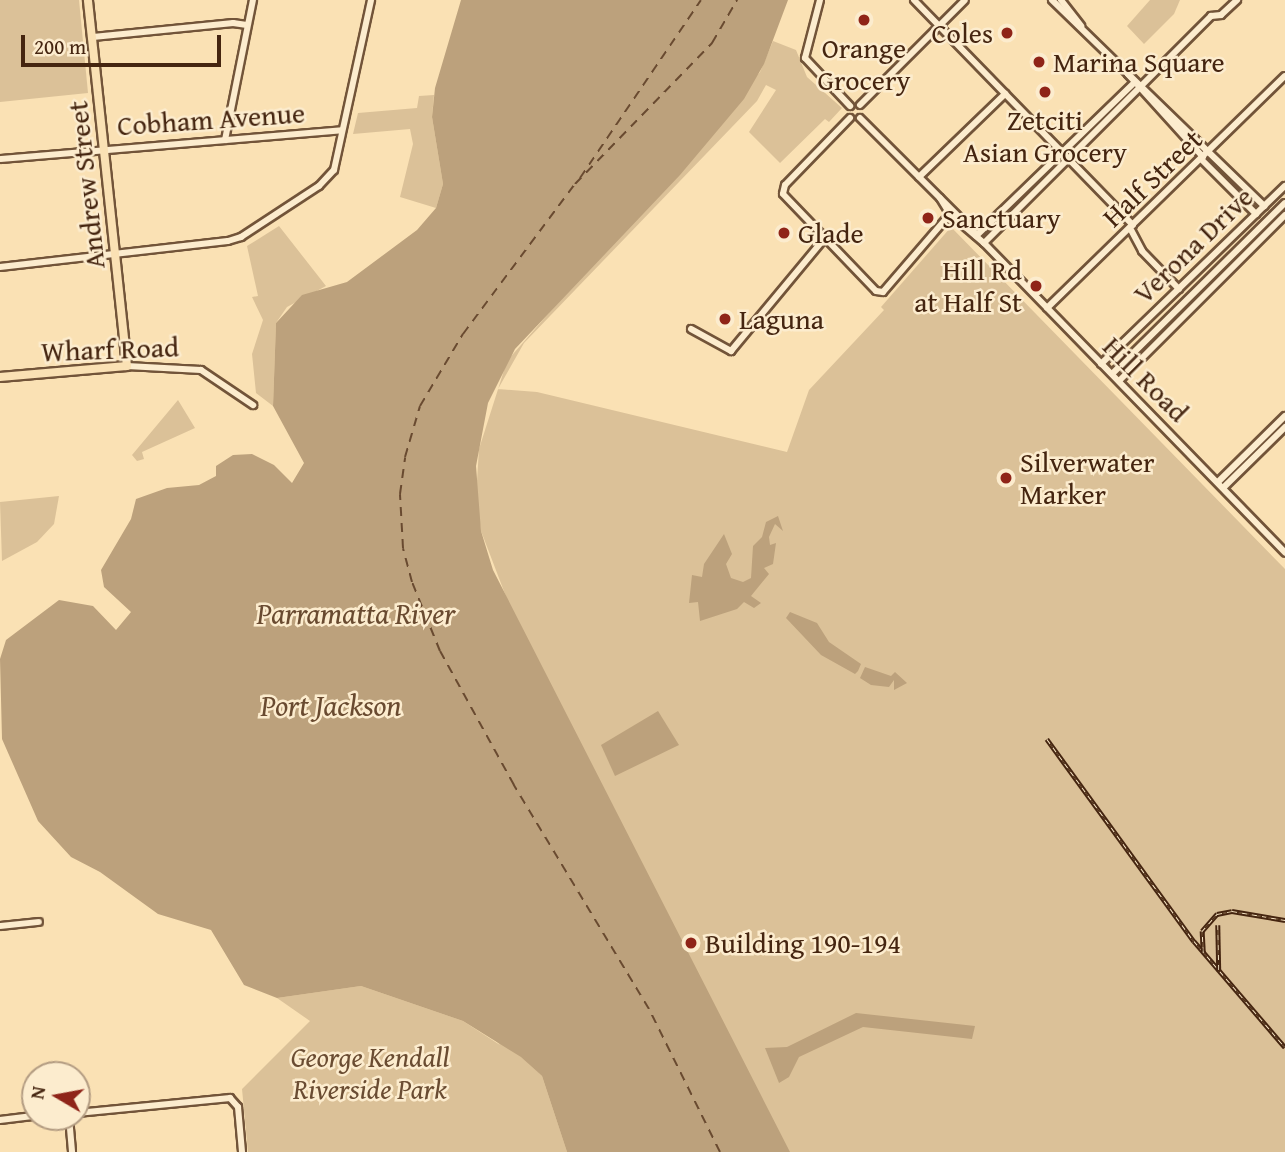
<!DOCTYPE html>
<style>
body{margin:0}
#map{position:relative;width:1285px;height:1152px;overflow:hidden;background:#fae1b4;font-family:"Gentium Book Plus",serif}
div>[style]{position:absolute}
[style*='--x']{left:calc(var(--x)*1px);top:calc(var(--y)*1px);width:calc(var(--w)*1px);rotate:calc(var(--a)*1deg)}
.green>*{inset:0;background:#dbc198}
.water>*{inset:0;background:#bca17c}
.ferry>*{height:2px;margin-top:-1px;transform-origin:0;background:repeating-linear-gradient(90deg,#694a30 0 9px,transparent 0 16px)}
.roads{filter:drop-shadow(2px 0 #725439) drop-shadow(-2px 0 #725439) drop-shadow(0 2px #725439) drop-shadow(0 -2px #725439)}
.minor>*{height:6px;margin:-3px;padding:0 3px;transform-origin:3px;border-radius:3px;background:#fcecce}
.major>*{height:8px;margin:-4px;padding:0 4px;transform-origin:4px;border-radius:4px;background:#fae1b4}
.rail>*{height:4.5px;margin-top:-2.25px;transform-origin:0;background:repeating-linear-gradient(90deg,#fcecce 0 5px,#452510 0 10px);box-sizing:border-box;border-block:2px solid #452510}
.dots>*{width:19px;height:19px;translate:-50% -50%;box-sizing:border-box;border:4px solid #fcecce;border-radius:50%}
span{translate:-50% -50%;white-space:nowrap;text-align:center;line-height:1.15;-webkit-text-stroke:5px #fcecce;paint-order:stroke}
.poi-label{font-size:28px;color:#452510}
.right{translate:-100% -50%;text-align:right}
.left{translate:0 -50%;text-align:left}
.street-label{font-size:28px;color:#452510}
.park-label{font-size:28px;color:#6a4c32;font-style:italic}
.water-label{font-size:30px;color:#694a30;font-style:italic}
.north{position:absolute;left:21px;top:1061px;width:70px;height:70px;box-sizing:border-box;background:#fcecce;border:2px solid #b39c82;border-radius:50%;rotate:280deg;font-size:19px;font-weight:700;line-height:28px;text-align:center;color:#452510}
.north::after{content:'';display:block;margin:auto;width:24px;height:32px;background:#8f2418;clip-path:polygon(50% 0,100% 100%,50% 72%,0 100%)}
.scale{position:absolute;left:21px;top:35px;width:200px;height:32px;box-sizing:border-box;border:4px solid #452510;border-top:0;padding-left:9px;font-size:21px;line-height:24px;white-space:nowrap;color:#452510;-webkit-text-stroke:5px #fcecce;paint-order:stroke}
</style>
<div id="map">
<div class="green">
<div style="clip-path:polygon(0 0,79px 0,88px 93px,0 102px)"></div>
<div style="clip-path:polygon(1150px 0,1180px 0,1174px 14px,1144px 44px,1127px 26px)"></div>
<div style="clip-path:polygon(773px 41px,796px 50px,807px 77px,842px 108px,829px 122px,825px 119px,780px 163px,749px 132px,776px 90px,766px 85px,757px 101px,524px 343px,498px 389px,537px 392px,787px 452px,809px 390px,884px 310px,881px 307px,951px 227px,1285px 569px,1285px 1152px,789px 1152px,510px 607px,481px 531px,476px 496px,479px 449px,507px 361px,760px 72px)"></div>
<div style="clip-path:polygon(434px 95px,432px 117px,443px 184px,436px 208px,400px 197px,413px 144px,410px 129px,353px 134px,358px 113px,417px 108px,419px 96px)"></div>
<div style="clip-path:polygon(279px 226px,326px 286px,287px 307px,276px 323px,273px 406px,256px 393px,252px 354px,263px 320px,252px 297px,258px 296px,247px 246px)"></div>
<div style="clip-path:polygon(178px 400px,195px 428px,142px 452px,144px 459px,137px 461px,132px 455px)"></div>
<div style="clip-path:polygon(59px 496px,54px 524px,37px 542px,2px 561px,0 502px)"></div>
<div style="clip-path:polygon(103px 570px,543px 1075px,526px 1061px,542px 1076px,567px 1152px,248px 1152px,242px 1089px,310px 1021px,277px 998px,361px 986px,463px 1021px,500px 1045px,115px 632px,133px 611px)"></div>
</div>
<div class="water">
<div style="clip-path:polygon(461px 0,788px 0,764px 64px,744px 99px,680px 175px,515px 349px,488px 403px,476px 466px,481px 531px,493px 570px,790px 1152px,567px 1152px,542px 1076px,521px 1057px,463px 1021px,361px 986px,277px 998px,244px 985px,211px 930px,158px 914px,100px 872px,71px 857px,38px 821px,2px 739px,0 659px,6px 640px,59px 600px,93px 606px,116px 630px,131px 612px,104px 587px,101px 570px,131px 519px,136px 499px,167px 488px,199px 485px,216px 476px,216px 466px,233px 455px,252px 454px,274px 465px,292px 483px,304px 463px,273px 406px,276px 323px,302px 295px,347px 282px,417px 230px,436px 208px,443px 184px,432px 117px,435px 88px)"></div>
<div style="clip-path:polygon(778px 516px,783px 531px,775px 524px,769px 537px,770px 545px,776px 543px,773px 564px,764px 568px,769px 574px,751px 596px,761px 603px,754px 608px,744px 602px,737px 609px,700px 621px,698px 602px,689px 603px,692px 575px,702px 577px,704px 564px,724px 534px,732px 554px,726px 564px,731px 578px,743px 582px,751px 578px,753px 546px,762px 537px,766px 522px)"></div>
<div style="clip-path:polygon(790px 612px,817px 623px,829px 642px,861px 664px,858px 671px,855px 674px,821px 655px,786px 618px)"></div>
<div style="clip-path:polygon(865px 667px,891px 676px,895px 672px,907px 683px,894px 690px,894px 680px,889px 687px,871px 685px,860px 678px)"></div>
<div style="clip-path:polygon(658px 711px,679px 745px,615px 776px,601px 745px)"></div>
<div style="clip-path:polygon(856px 1013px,975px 1026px,972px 1039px,863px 1027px,799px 1057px,789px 1077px,779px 1083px,765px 1048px,787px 1047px)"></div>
</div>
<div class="ferry">
<div style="--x:580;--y:178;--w:215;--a:-55.8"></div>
<div style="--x:720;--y:1152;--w:160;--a:-116.4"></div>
<div style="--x:649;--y:1009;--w:262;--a:-121.1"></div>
<div style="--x:514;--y:785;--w:153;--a:-118.9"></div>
<div style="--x:440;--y:651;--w:74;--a:-112.1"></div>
<div style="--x:412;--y:582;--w:35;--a:-105"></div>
<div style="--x:403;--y:548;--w:54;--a:-93.2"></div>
<div style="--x:400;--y:494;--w:37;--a:-82"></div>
<div style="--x:405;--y:457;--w:53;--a:-73.6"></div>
<div style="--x:420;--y:406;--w:84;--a:-59.2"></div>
<div style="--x:463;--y:334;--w:187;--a:-53.3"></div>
<div style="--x:575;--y:184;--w:197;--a:-45.8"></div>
<div style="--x:712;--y:43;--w:50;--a:-59.8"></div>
</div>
<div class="roads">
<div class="minor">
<div style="--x:820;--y:0;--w:60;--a:104.5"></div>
<div style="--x:805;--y:58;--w:66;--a:46.8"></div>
<div style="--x:914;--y:0;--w:314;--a:45.8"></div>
<div style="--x:1052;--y:0;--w:106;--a:44.2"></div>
<div style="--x:1061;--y:0;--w:33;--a:52"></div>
<div style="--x:93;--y:37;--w:141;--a:-5.7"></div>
<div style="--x:233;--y:23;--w:14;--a:8"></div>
<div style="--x:860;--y:105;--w:148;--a:-45"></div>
<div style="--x:850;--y:118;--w:93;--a:134.1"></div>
<div style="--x:785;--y:185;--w:9;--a:103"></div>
<div style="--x:783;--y:194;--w:134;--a:46.2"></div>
<div style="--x:876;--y:291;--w:7;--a:8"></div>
<div style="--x:883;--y:292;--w:103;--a:-49.3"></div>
<div style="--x:860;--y:118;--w:164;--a:45"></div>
<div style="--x:225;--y:140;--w:143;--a:-78.7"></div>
<div style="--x:1203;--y:157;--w:112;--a:-132.1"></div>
<div style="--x:1128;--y:74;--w:190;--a:44.1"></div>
<div style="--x:0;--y:159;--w:343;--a:-4.8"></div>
<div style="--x:1201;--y:159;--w:78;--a:45"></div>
<div style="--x:919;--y:177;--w:120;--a:-44"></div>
<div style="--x:940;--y:198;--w:19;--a:58"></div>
<div style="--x:950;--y:214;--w:45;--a:40.5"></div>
<div style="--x:984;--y:243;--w:432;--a:45.8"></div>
<div style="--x:1130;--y:228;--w:26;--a:62"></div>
<div style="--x:1142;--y:251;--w:53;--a:45.8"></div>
<div style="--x:976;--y:236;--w:219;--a:-44.1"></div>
<div style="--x:984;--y:243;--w:321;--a:-45"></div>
<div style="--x:1211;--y:16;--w:10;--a:-6"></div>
<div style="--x:1221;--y:15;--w:22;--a:-43"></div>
<div style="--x:0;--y:267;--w:229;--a:-6.5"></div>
<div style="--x:228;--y:241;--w:14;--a:-17"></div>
<div style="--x:241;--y:237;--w:93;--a:-33.2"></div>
<div style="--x:319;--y:186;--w:22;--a:-47"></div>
<div style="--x:334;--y:170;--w:174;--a:-77.7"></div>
<div style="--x:1047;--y:308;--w:332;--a:-44.3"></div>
<div style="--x:691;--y:329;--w:46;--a:28.8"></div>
<div style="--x:731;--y:351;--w:146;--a:-50.3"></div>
<div style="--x:1101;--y:364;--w:256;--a:-44.1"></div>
<div style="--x:127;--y:366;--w:74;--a:3.1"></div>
<div style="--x:201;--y:370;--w:63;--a:33.9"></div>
<div style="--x:1112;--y:374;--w:243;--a:-44.7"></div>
<div style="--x:1119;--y:381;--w:235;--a:-45"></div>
<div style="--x:1218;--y:482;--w:94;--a:-44.6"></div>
<div style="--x:1223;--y:488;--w:87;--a:-44.5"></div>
<div style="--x:0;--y:926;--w:39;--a:-6"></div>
<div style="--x:77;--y:1113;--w:154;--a:-5.6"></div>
<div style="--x:230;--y:1098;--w:12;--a:48"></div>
<div style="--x:238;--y:1107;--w:45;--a:84.9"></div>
<div style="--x:69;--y:1117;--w:35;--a:85"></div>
<div style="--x:0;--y:1120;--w:35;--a:-7"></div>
</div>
<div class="major">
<div style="--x:0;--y:377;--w:127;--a:-5"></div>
<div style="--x:127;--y:366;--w:368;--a:-96.1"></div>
</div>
</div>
<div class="rail">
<div style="--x:1047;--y:739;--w:250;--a:54"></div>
<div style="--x:1194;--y:941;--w:140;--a:49.4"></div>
<div style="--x:1218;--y:925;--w:46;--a:88.8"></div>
<div style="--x:1203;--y:952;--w:21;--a:-93"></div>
<div style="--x:1202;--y:931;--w:23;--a:-49"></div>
<div style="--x:1217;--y:914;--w:15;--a:-11"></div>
<div style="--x:1232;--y:911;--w:54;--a:9.6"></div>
</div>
<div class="dots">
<div style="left:864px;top:20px;background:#8f2418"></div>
<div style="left:1007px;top:33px;background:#8f2418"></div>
<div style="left:1039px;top:62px;background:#8f2418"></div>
<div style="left:1045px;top:92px;background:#8f2418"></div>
<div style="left:928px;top:218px;background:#8f2418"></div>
<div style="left:784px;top:233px;background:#8f2418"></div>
<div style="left:1036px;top:286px;background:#8f2418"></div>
<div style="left:725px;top:319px;background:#8f2418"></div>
<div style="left:1006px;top:478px;background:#8f2418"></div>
<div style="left:691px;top:943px;background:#8f2418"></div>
</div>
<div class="poi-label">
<span class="right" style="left:993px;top:33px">Coles</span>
<span style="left:864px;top:64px">Orange<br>Grocery</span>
<span class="left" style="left:1053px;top:62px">Marina Square</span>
<span style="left:1045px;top:136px">Zetciti<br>Asian Grocery</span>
<span class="left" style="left:942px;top:218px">Sanctuary</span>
<span class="left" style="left:798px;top:233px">Glade</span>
<span class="right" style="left:1022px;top:286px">Hill Rd<br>at Half St</span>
<span class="left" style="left:739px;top:319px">Laguna</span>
<span class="left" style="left:1020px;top:478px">Silverwater<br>Marker</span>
<span class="left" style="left:705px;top:943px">Building 190-194</span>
</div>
<div class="street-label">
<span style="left:211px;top:119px;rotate:-4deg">Cobham Avenue</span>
<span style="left:1152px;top:178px;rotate:-44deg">Half Street</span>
<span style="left:86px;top:185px;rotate:-96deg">Andrew Street</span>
<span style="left:1193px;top:245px;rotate:-44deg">Verona Drive</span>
<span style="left:110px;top:349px;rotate:-2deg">Wharf Road</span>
<span style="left:1146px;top:379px;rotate:45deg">Hill Road</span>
</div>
<div class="park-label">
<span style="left:370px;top:1073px">George Kendall<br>Riverside Park</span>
</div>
<div class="water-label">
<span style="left:356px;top:613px">Parramatta River</span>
<span style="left:331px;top:705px">Port Jackson</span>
</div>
<div class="north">N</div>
<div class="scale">200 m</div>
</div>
